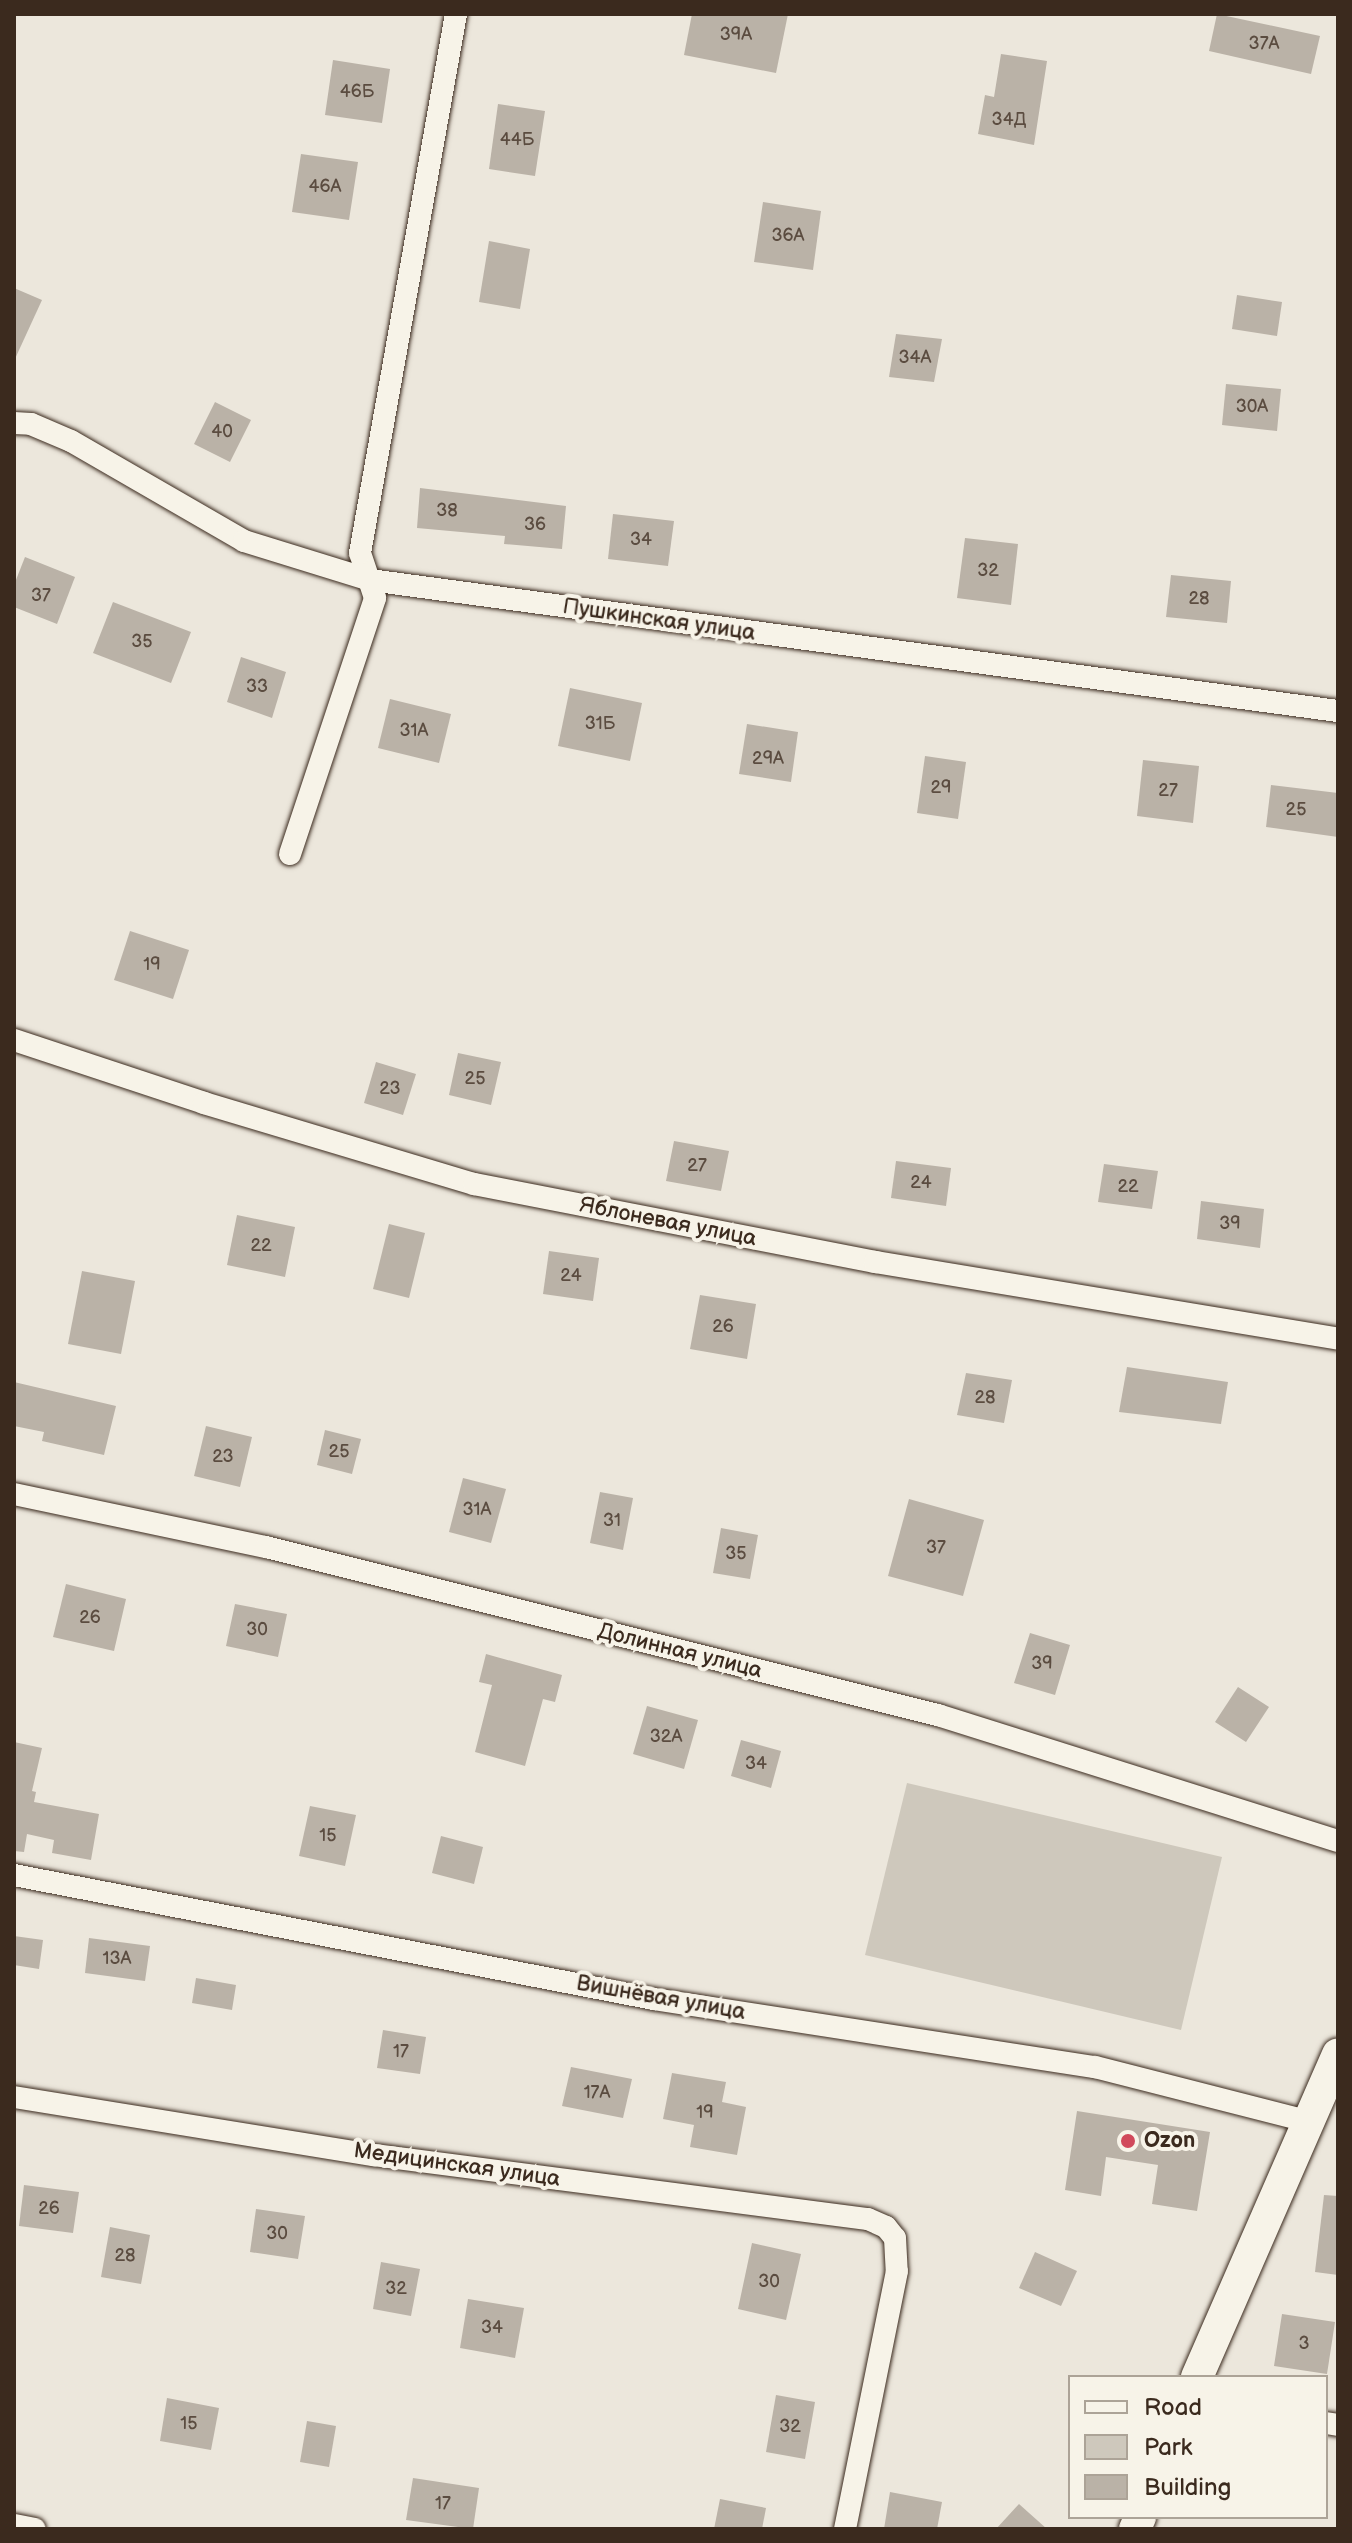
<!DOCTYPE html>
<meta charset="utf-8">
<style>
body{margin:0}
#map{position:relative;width:1352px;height:2543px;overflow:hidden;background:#ece7dc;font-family:"Balsamiq Sans",sans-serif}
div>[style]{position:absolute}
.green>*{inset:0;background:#cec8bc}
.building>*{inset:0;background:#bab2a7}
.roads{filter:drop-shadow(0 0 2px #3b2a1e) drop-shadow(0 0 2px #3b2a1e)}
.street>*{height:22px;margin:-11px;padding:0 11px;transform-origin:11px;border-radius:11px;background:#f7f3e8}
.secondary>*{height:32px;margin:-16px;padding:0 16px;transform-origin:16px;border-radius:16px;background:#f7f3e8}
.dots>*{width:22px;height:22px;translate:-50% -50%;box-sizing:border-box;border:4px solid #f7f3e8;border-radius:50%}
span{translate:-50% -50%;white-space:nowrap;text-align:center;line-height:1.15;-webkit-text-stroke:8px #f7f3e8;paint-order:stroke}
.number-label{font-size:18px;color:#5b4c40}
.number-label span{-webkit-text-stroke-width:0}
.street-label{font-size:22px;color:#3b2a1e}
.poi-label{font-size:22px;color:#3b2a1e;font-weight:700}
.left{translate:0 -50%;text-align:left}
.frame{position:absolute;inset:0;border:16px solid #3b2a1e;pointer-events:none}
.legend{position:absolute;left:1068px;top:2375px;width:260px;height:144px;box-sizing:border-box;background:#f7f3e8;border:2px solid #aca397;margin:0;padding:10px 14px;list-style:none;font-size:24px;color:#3b2a1e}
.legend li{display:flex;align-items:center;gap:16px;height:40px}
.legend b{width:40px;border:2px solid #aca397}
</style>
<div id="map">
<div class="green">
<i style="clip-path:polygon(907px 1783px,1222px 1857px,1181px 2030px,865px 1955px)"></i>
</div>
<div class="building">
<i style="clip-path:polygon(692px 14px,788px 14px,776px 73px,684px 55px)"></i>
<i style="clip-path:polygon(1217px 14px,1320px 36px,1311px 74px,1209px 51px)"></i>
<i style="clip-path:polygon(1001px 54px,1047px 61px,1034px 145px,978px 134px,985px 95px,994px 97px)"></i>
<i style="clip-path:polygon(333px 60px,390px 69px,382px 123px,325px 115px)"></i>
<i style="clip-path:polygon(498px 104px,545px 111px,535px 176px,489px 169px)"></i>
<i style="clip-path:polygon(301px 154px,358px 162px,349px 220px,292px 212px)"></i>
<i style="clip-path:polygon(763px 202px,821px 211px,813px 270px,754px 262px)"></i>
<i style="clip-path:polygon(489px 241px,530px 249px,520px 309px,479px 302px)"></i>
<i style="clip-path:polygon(14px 288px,42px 300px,14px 361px)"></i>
<i style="clip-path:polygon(1237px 295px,1282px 302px,1277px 336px,1232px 329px)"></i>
<i style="clip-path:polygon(896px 334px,942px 339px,934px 382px,889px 377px)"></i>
<i style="clip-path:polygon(1226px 384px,1281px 389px,1277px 431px,1222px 425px)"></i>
<i style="clip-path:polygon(215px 402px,251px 420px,230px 462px,194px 444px)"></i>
<i style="clip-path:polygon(420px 488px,566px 506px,562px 549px,504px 544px,505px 536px,417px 528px)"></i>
<i style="clip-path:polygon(613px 514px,674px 521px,668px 566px,608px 559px)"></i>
<i style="clip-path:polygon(965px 538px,1018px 544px,1011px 605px,957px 598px)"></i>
<i style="clip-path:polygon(25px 557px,75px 577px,57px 624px,14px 607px,14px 585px)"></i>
<i style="clip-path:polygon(1171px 575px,1231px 581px,1227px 623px,1166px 617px)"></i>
<i style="clip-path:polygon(113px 602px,191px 632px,171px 683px,93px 653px)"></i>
<i style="clip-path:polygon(241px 657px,286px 672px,272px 718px,227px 702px)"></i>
<i style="clip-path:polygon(570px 688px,642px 703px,630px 761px,558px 746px)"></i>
<i style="clip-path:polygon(390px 699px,451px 714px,439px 763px,378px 748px)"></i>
<i style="clip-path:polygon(747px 724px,798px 732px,791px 782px,739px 774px)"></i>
<i style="clip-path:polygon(925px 756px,966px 762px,958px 819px,917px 813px)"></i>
<i style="clip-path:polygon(1143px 760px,1199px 766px,1193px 823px,1137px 816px)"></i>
<i style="clip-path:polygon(1271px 785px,1338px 793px,1338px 837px,1266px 827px)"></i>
<i style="clip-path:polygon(130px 931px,189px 950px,173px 999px,114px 980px)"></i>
<i style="clip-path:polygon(458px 1053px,501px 1062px,491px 1105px,449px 1095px)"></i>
<i style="clip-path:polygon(376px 1062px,416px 1074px,403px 1115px,364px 1103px)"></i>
<i style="clip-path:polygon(674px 1141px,729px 1151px,721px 1191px,666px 1181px)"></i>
<i style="clip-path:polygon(896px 1161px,951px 1168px,946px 1206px,891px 1198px)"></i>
<i style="clip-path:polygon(1104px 1164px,1158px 1171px,1152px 1209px,1098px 1202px)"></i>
<i style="clip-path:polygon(1201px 1201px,1264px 1209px,1260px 1248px,1197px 1239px)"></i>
<i style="clip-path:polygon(237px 1215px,295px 1227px,285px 1277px,227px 1265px)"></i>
<i style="clip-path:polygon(389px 1224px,425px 1233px,409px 1298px,373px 1289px)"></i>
<i style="clip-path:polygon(549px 1251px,599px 1258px,593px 1301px,543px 1294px)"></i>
<i style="clip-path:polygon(82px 1271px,135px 1281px,121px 1354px,68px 1344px)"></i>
<i style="clip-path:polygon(700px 1295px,756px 1304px,747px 1359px,690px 1349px)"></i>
<i style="clip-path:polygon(1127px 1367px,1228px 1382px,1221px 1424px,1119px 1412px)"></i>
<i style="clip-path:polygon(966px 1373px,1012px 1380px,1004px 1423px,957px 1415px)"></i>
<i style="clip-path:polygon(14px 1382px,116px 1406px,104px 1455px,42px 1441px,44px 1432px,14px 1426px)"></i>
<i style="clip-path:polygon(206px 1426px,252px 1437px,240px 1487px,194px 1476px)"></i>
<i style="clip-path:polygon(325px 1430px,361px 1439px,352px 1474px,317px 1465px)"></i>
<i style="clip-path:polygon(463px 1478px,506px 1489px,491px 1543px,449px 1532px)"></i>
<i style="clip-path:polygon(600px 1492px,633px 1498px,623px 1550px,590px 1543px)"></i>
<i style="clip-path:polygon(909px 1499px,984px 1520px,963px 1596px,888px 1576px)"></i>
<i style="clip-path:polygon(721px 1528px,758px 1535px,750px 1579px,713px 1573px)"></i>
<i style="clip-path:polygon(66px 1584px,126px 1599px,114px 1651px,53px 1637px)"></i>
<i style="clip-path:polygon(235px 1604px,287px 1614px,278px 1657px,226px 1646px)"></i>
<i style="clip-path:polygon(1030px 1633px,1070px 1645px,1055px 1695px,1014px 1683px)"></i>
<i style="clip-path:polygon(486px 1654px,562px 1675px,555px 1702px,543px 1699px,525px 1766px,475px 1752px,492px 1685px,479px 1682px)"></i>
<i style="clip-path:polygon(1238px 1687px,1269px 1707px,1246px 1742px,1215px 1722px)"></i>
<i style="clip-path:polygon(647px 1706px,698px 1720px,684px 1769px,633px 1754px)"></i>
<i style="clip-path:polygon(741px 1740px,781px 1751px,771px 1788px,731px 1776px)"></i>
<i style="clip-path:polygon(14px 1742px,42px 1748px,32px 1791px,36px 1792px,34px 1802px,99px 1814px,91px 1860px,52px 1853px,54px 1840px,27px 1834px,24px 1852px,14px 1851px)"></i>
<i style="clip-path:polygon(310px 1806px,356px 1815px,345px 1866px,299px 1856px)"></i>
<i style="clip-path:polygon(441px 1836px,483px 1847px,474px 1884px,432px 1873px)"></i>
<i style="clip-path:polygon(14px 1936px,43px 1940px,39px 1969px,14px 1965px)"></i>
<i style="clip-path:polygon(89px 1938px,150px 1946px,145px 1981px,85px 1973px)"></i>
<i style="clip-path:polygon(196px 1978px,236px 1985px,232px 2010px,192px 2003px)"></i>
<i style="clip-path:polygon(383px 2030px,426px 2037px,420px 2074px,377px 2068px)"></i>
<i style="clip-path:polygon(571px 2067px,632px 2079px,623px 2118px,562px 2106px)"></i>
<i style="clip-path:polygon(672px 2073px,726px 2082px,722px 2102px,746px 2107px,737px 2155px,690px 2147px,694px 2125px,663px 2119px)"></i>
<i style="clip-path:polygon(1077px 2111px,1210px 2132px,1197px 2211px,1152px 2204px,1158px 2165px,1106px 2157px,1101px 2196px,1065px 2190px)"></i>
<i style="clip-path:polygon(24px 2185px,79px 2192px,73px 2233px,19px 2226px)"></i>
<i style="clip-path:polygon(1324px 2195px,1338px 2196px,1338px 2275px,1315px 2272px)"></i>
<i style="clip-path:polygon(256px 2209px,305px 2216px,298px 2259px,250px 2252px)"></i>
<i style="clip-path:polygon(110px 2227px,150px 2235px,141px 2284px,101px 2277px)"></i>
<i style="clip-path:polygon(752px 2243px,801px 2254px,786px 2320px,738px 2309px)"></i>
<i style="clip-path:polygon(1035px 2252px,1077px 2271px,1061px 2306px,1019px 2288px)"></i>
<i style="clip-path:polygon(381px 2262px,420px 2269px,411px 2316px,373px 2309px)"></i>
<i style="clip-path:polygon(468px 2299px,524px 2308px,515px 2358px,460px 2348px)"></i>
<i style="clip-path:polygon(1282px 2314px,1335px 2322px,1327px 2374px,1274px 2366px)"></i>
<i style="clip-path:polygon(776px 2395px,815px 2402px,805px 2459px,766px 2452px)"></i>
<i style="clip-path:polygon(167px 2398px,219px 2408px,211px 2450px,160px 2441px)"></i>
<i style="clip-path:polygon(307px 2421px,336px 2426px,329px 2467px,300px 2462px)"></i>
<i style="clip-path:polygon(413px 2478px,479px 2488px,473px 2529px,406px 2520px)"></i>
<i style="clip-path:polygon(890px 2492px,942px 2502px,937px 2529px,884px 2529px)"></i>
<i style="clip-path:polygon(720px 2499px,766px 2508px,762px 2529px,714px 2529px)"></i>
<i style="clip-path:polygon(1019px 2504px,1047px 2529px,996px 2529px)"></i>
</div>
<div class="roads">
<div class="street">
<i style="left:14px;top:423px;width:17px;rotate:3deg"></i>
<i style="left:31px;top:424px;width:43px;rotate:23deg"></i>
<i style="left:71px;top:441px;width:200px;rotate:30deg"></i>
<i style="left:244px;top:541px;width:132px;rotate:17.2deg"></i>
<i style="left:370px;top:580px;width:977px;rotate:7.71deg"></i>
<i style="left:290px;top:854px;width:270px;rotate:-71.6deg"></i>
<i style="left:375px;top:598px;width:47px;rotate:-108.4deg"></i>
<i style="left:360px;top:553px;width:547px;rotate:-79.9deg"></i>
<i style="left:14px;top:1040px;width:200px;rotate:18.3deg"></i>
<i style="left:204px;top:1103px;width:282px;rotate:16.7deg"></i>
<i style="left:474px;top:1184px;width:409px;rotate:11deg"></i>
<i style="left:875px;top:1262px;width:469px;rotate:9.4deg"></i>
<i style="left:14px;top:1494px;width:258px;rotate:11.9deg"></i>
<i style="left:266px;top:1547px;width:693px;rotate:14.04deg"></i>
<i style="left:938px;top:1715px;width:419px;rotate:17.5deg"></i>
<i style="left:14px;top:1875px;width:652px;rotate:10.97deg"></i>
<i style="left:654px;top:1999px;width:446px;rotate:8.8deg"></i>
<i style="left:1095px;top:2067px;width:219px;rotate:14.3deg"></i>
<i style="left:14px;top:2097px;width:365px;rotate:9.2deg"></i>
<i style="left:374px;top:2155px;width:498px;rotate:7.4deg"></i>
<i style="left:868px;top:2219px;width:20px;rotate:24deg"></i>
<i style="left:886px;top:2227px;width:14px;rotate:51deg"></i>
<i style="left:895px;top:2238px;width:33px;rotate:87deg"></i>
<i style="left:897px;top:2271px;width:263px;rotate:101.4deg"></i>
<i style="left:1326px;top:2423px;width:12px;rotate:9deg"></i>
<i style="left:14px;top:2525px;width:21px;rotate:11deg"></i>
</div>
<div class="secondary">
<i style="left:1197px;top:2377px;width:352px;rotate:-66.4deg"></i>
<i style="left:1135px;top:2529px;width:13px;rotate:-67deg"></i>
</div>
</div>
<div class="dots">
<i style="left:1128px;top:2141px;background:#d1495b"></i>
</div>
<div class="number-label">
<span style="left:736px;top:35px">39А</span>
<span style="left:1264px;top:44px">37А</span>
<span style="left:357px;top:92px">46Б</span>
<span style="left:1009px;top:120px">34Д</span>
<span style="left:517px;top:140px">44Б</span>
<span style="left:325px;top:187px">46А</span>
<span style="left:788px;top:236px">36А</span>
<span style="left:915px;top:358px">34А</span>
<span style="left:1252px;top:407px">30А</span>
<span style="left:222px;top:432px">40</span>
<span style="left:447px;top:511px">38</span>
<span style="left:535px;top:525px">36</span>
<span style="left:641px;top:540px">34</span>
<span style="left:988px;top:571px">32</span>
<span style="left:41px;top:596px">37</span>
<span style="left:1199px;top:599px">28</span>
<span style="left:142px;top:642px">35</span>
<span style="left:257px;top:687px">33</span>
<span style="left:600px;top:724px">31Б</span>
<span style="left:414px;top:731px">31А</span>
<span style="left:768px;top:759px">29А</span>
<span style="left:941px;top:788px">29</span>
<span style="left:1168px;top:791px">27</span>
<span style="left:1296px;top:810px">25</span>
<span style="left:152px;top:965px">19</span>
<span style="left:475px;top:1079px">25</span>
<span style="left:390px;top:1089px">23</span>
<span style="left:697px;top:1166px">27</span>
<span style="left:921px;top:1183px">24</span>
<span style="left:1128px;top:1187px">22</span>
<span style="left:1230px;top:1224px">39</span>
<span style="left:261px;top:1246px">22</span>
<span style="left:571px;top:1276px">24</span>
<span style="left:723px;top:1327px">26</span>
<span style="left:985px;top:1398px">28</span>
<span style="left:339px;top:1452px">25</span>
<span style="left:223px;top:1457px">23</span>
<span style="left:477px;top:1510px">31А</span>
<span style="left:612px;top:1521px">31</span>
<span style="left:936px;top:1548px">37</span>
<span style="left:736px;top:1554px">35</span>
<span style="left:90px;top:1618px">26</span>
<span style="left:257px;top:1630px">30</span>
<span style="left:1042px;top:1664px">39</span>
<span style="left:666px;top:1737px">32А</span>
<span style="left:756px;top:1764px">34</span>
<span style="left:328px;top:1836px">15</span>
<span style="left:117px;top:1959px">13А</span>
<span style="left:401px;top:2052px">17</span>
<span style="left:597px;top:2093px">17А</span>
<span style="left:705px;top:2113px">19</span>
<span style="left:49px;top:2209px">26</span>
<span style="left:277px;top:2234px">30</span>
<span style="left:125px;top:2256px">28</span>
<span style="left:769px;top:2282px">30</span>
<span style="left:396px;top:2289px">32</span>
<span style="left:492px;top:2328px">34</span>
<span style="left:1304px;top:2344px">3</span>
<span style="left:189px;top:2424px">15</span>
<span style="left:790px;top:2427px">32</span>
<span style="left:443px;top:2504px">17</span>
</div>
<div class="street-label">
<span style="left:659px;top:620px;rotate:8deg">Пушкинская улица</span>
<span style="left:668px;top:1222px;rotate:11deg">Яблоневая улица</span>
<span style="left:680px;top:1651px;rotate:14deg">Долинная улица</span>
<span style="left:661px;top:1998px;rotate:10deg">Вишнёвая улица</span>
<span style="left:457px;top:2165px;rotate:8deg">Медицинская улица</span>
</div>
<div class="poi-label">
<span class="left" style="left:1144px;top:2141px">Ozon</span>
</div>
<div class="frame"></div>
<ul class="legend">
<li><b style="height:10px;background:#f7f3e8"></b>Road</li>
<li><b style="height:22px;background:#cec8bc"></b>Park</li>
<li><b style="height:22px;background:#bab2a7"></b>Building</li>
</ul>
</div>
